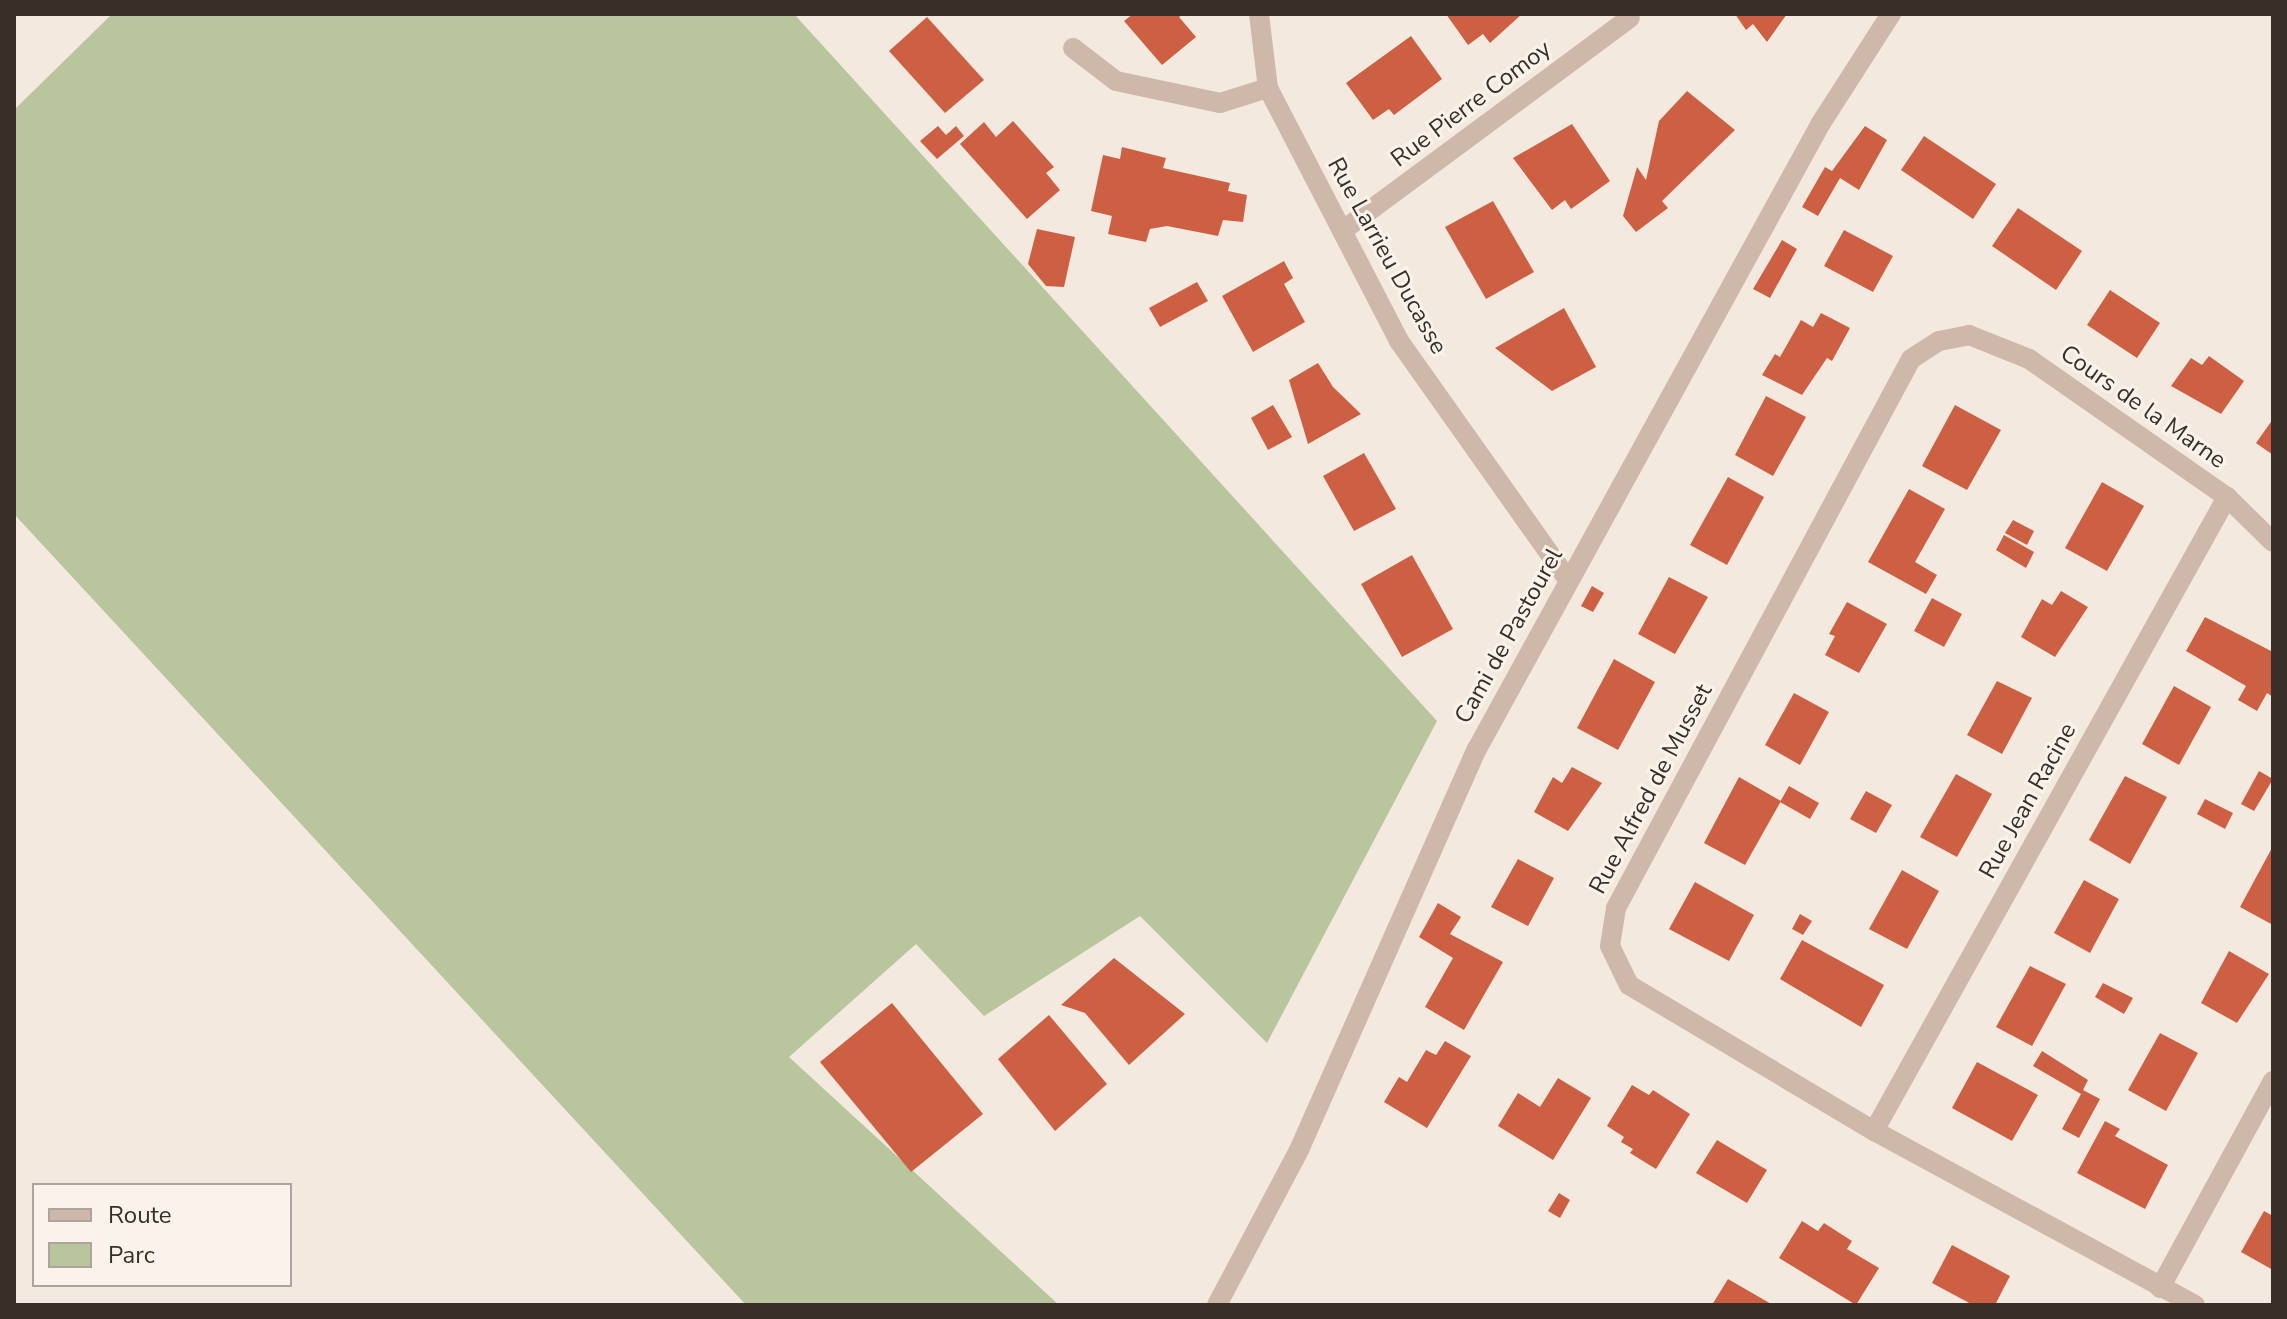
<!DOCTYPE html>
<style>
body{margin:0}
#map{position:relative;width:2287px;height:1319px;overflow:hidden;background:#f4e9de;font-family:"Nunito Sans",sans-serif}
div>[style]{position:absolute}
.green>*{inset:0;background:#b8c59d}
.building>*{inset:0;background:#cd6043}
.minor>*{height:20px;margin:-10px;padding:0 10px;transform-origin:10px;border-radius:10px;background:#ceb8a9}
span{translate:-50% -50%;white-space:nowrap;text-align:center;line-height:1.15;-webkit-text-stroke:6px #fbf3eb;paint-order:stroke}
.street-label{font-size:24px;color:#3a2e29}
.frame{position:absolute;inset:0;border:16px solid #3a2e29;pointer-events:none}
.legend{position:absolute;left:32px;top:1183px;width:260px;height:104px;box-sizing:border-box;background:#fbf3eb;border:2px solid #aea49d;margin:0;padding:10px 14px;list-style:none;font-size:24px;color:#3a2e29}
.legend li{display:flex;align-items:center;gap:16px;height:40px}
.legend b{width:40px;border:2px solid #aea49d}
</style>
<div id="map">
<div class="green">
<i style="clip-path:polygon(112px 14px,794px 14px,1437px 721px,1267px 1043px,1140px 916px,984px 1016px,916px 944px,789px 1057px,1059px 1305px,746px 1305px,14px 514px,14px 110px)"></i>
</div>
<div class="building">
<i style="clip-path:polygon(1133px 14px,1184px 14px,1179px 17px,1196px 37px,1162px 65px,1124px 21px)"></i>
<i style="clip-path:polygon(1446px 14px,1522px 14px,1490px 43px,1483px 34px,1468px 45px)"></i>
<i style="clip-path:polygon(1735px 14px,1787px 14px,1767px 42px,1753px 24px,1746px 30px)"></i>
<i style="clip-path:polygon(927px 17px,984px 80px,945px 113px,889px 51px)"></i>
<i style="clip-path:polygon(1411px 36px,1442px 79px,1394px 115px,1389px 109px,1373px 120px,1346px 83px)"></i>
<i style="clip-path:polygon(1687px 91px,1735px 130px,1662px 201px,1668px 208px,1636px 232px,1623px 216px,1637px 167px,1646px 180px,1659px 121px)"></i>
<i style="clip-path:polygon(1013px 121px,1054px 167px,1046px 173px,1060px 190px,1027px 219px,960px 144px,984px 122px,996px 137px)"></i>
<i style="clip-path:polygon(1572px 124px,1610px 181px,1571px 209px,1565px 200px,1552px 210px,1513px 158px)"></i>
<i style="clip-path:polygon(938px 126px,946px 135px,956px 126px,964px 136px,937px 159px,920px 141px)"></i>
<i style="clip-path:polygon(1865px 126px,1887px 140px,1859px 190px,1840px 178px,1818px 216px,1802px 207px,1825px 167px,1832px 171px)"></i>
<i style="clip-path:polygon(1924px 136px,1996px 184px,1973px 219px,1901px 170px)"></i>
<i style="clip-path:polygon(1122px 147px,1166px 158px,1163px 168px,1230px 183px,1228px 191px,1247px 195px,1243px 222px,1223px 220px,1218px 236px,1167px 226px,1150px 229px,1146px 242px,1108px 234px,1112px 216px,1091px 211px,1103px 155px,1120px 159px)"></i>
<i style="clip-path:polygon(1493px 201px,1534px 272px,1486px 299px,1445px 227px)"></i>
<i style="clip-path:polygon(2018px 208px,2082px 251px,2056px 290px,1992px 246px)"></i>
<i style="clip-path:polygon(1037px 229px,1075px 237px,1064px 287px,1046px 286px,1028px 264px)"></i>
<i style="clip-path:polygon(1844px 230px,1893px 256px,1873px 292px,1824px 266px)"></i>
<i style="clip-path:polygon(1782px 240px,1797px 249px,1770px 298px,1753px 289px)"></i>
<i style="clip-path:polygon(1284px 261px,1293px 278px,1284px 284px,1305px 322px,1253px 352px,1222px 296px)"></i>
<i style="clip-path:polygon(1197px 282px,1208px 301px,1160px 327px,1149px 308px)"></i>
<i style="clip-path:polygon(2110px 290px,2160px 323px,2137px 358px,2087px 325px)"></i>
<i style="clip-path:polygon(1564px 308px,1596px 367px,1552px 391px,1495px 348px)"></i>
<i style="clip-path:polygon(1821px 313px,1850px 328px,1832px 361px,1827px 358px,1802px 395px,1762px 375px,1775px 354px,1780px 357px,1801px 320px,1813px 327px)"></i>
<i style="clip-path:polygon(2209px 356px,2244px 381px,2221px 414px,2171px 386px,2191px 358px,2202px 365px)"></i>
<i style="clip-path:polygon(1318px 363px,1333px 387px,1361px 414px,1308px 444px,1289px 380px)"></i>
<i style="clip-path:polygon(1766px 396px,1806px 417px,1773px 476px,1735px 455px)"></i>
<i style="clip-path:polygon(1273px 405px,1292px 437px,1268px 450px,1251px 418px)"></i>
<i style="clip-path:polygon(1955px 405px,2001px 430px,1967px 490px,1922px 466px)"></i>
<i style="clip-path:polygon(2273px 419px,2273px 455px,2256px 443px)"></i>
<i style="clip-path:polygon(1364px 453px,1396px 509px,1354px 531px,1323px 476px)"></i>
<i style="clip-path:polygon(1728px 477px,1764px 497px,1727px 565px,1690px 545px)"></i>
<i style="clip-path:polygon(2102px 482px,2144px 506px,2107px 571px,2065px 548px)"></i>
<i style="clip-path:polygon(1909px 489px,1945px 509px,1915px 562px,1937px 575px,1926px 594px,1868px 562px)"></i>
<i style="clip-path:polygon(2013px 520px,2034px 531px,2027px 545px,2005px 533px)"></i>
<i style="clip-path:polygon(2004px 535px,2034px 552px,2026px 568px,1996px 550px)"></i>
<i style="clip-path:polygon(1412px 555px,1453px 629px,1402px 657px,1361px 584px)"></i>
<i style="clip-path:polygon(1669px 577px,1708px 597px,1675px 654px,1638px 634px)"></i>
<i style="clip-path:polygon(1592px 586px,1604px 593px,1593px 612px,1581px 606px)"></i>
<i style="clip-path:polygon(2061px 591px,2088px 607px,2055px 657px,2021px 637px,2042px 599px,2052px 605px)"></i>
<i style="clip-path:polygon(1932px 598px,1962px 614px,1944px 647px,1914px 631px)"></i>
<i style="clip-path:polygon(1847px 602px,1887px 624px,1859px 673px,1825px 655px,1835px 636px,1829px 634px)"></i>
<i style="clip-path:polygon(2205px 617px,2273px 652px,2273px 697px,2267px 693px,2257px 711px,2238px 700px,2246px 686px,2186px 651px)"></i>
<i style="clip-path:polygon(1614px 659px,1655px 682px,1618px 750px,1577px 728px)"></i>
<i style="clip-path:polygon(1997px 681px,2032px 698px,2002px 754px,1967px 735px)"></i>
<i style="clip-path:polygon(2174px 686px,2211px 707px,2179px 765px,2142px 744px)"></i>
<i style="clip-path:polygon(1794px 693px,1829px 712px,1800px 765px,1765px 745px)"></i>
<i style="clip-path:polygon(1572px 767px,1602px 783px,1568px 831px,1534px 812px,1553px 777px,1562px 783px)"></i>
<i style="clip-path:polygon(2259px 771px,2273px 779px,2254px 811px,2241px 804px)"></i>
<i style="clip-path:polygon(1956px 774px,1992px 794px,1957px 857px,1920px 837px)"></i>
<i style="clip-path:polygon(2125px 776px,2167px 797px,2130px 864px,2089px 840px)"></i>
<i style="clip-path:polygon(1739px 777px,1781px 801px,1745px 865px,1704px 843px)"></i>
<i style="clip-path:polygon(1789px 786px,1819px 803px,1810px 819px,1780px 802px)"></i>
<i style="clip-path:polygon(1866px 791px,1892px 805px,1876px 833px,1850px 819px)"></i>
<i style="clip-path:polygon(2205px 799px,2233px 813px,2225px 829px,2197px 814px)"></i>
<i style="clip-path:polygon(2273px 846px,2273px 925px,2240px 907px)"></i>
<i style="clip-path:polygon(1518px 859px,1554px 878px,1528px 926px,1491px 907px)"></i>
<i style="clip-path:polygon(1902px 870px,1939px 891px,1907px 949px,1869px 929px)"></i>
<i style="clip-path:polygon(2084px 880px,2119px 899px,2090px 953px,2054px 933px)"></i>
<i style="clip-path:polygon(1695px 882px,1754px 915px,1729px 961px,1669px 929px)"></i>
<i style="clip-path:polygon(1438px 903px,1461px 917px,1450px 934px,1503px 962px,1464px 1030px,1425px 1007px,1453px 958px,1419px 937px)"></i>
<i style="clip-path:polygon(1800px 914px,1812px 921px,1803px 935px,1792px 929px)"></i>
<i style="clip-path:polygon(1802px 940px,1884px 985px,1861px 1027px,1780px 979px)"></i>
<i style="clip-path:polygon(2229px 951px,2269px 974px,2237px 1023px,2201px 1003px)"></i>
<i style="clip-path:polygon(1114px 958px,1185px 1014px,1129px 1065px,1085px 1013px,1061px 1005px)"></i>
<i style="clip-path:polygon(2030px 966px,2066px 984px,2032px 1046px,1996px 1027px)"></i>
<i style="clip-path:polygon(2103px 983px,2133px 998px,2124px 1014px,2095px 997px)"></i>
<i style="clip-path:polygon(892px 1003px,983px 1114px,911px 1172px,820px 1062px)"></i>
<i style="clip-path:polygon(1049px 1015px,1107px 1084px,1055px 1131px,998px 1059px)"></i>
<i style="clip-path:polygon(2160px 1033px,2198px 1053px,2166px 1111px,2128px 1090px)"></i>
<i style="clip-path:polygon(1445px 1041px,1471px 1056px,1427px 1128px,1384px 1102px,1399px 1077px,1407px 1082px,1426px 1050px,1436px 1055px)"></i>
<i style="clip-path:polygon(2042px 1051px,2088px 1080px,2083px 1090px,2100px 1099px,2079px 1138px,2062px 1129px,2081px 1094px,2033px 1066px)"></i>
<i style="clip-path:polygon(1977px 1062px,2038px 1095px,2012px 1141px,1952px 1108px)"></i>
<i style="clip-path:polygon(1558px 1078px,1591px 1098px,1553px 1160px,1498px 1126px,1518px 1093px,1540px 1107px)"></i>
<i style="clip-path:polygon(1632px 1085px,1649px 1095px,1653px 1090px,1690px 1114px,1656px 1169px,1630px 1153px,1633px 1149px,1621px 1142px,1624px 1137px,1607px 1126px)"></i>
<i style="clip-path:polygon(2105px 1121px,2120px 1129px,2115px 1136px,2168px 1165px,2145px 1209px,2077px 1173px)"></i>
<i style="clip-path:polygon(1717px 1140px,1767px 1170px,1747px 1203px,1696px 1173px)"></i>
<i style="clip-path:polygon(1559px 1193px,1570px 1200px,1560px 1218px,1548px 1211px)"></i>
<i style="clip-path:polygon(2264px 1211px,2273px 1216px,2273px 1270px,2241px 1252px)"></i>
<i style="clip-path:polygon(1802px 1221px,1818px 1231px,1824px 1223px,1852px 1241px,1847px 1249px,1879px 1268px,1856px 1305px,1779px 1258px)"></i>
<i style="clip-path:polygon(1952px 1245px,2010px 1276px,1995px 1305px,1973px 1305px,1932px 1283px)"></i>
<i style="clip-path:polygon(1728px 1279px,1773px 1305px,1712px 1305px)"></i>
</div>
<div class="minor">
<i style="left:1259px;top:14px;width:75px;rotate:83.1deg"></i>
<i style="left:1268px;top:88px;width:285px;rotate:62.6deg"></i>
<i style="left:1399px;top:341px;width:294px;rotate:54.7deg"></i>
<i style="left:1073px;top:48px;width:54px;rotate:37.5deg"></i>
<i style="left:1116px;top:81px;width:106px;rotate:11.9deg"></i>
<i style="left:1220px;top:103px;width:50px;rotate:-17.4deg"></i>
<i style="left:1342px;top:231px;width:358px;rotate:-36.5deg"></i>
<i style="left:1874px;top:1131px;width:726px;rotate:-60.89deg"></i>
<i style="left:2160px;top:1288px;width:236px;rotate:-61.4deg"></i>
<i style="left:1217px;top:1305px;width:175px;rotate:-62.1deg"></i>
<i style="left:1299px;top:1150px;width:439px;rotate:-66.1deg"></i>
<i style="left:1477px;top:749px;width:714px;rotate:-61.21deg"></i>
<i style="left:1821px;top:123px;width:130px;rotate:-57.3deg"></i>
<i style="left:2195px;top:1305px;width:365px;rotate:-151.5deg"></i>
<i style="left:1874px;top:1131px;width:285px;rotate:-149.2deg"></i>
<i style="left:1629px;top:985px;width:43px;rotate:-116deg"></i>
<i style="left:1610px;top:946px;width:38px;rotate:-81deg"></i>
<i style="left:1616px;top:908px;width:623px;rotate:-61.75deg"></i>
<i style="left:1911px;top:359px;width:33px;rotate:-33deg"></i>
<i style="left:1939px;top:341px;width:31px;rotate:-11deg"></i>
<i style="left:1969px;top:335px;width:65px;rotate:21.8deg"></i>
<i style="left:2029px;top:359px;width:241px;rotate:34.9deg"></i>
<i style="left:2227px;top:497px;width:64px;rotate:44.4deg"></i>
</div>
<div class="street-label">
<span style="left:1471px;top:104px;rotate:-37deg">Rue Pierre Comoy</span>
<span style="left:1387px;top:256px;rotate:61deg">Rue Larrieu Ducasse</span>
<span style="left:2143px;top:407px;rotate:35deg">Cours de la Marne</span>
<span style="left:1509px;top:636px;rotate:-61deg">Cami de Pastourel</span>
<span style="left:1651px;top:789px;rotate:-62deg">Rue Alfred de Musset</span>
<span style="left:2028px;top:801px;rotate:-61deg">Rue Jean Racine</span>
</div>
<div class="frame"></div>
<ul class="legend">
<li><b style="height:10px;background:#ceb8a9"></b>Route</li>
<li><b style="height:22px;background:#b8c59d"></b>Parc</li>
</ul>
</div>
